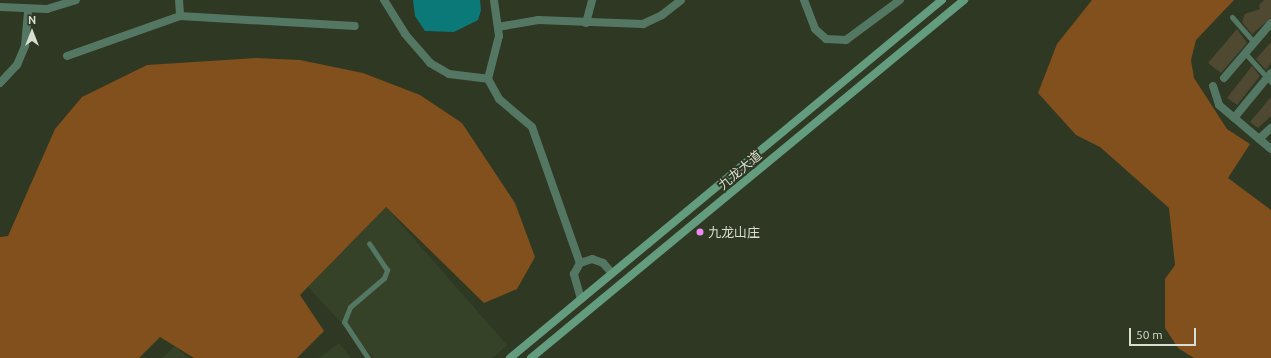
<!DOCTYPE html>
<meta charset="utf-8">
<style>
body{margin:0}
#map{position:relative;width:1271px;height:358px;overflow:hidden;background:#2e3823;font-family:Ubuntu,"Noto Sans SC",sans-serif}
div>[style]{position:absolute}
.built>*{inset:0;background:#364227}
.green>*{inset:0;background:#81501d}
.water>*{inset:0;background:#0b7978}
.building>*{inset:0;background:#4f4932}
.lane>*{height:5px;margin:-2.5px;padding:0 2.5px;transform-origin:2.5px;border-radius:2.5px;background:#547764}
.street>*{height:8px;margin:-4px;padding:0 4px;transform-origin:4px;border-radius:4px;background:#547764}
.secondary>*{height:8px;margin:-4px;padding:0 4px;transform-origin:4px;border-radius:4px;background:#649c7f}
.dots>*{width:11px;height:11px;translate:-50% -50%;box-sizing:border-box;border:2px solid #2e3823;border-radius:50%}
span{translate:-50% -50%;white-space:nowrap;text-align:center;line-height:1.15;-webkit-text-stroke:4px #2e3823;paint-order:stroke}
.street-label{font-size:13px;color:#d8ded1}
.poi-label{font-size:13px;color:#d8ded1}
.left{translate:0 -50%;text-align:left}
.north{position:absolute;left:12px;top:12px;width:40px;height:40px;-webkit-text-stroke:3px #2e3823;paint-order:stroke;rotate:0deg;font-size:11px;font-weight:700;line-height:16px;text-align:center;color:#d8ded1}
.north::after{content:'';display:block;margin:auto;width:14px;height:18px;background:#d8ded1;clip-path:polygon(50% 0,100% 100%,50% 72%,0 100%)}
.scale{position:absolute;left:1129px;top:328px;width:67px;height:18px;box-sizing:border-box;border:2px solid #d8ded1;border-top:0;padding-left:5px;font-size:12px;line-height:14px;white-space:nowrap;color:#d8ded1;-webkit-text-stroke:3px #2e3823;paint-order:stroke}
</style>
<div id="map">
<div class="built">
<i style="clip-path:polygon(386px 207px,507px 345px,493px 358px,374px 358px,308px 287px)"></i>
<i style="clip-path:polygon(339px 343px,351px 358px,319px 358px)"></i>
<i style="clip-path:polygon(175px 346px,188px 358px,162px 358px)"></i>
</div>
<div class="green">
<i style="clip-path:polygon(1092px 0,1234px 0,1196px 40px,1191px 60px,1194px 78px,1227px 129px,1250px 144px,1228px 178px,1271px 210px,1271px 358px,1194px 358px,1178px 348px,1165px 328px,1165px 279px,1175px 265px,1169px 208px,1100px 147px,1076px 135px,1038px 93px,1057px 44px)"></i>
<i style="clip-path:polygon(256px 58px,300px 60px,363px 73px,420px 95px,462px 123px,515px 203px,535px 257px,517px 289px,484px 303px,386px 207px,300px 295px,324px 331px,297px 358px,194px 358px,160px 337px,139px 358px,0 358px,0 237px,8px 236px,55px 129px,82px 97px,147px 65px)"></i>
</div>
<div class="water">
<i style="clip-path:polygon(413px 0,480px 0,481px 10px,478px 20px,454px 32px,425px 31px,415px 16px)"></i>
</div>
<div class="building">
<i style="clip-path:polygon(1264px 0,1271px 0,1271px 18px,1252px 34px,1242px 22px,1245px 14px,1260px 9px,1259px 5px)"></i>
<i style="clip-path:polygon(1237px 29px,1247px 43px,1221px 73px,1208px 63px)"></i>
<i style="clip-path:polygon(1271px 42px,1271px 63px,1266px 70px,1256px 59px)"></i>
<i style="clip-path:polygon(1252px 66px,1260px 76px,1237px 105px,1227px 98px)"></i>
<i style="clip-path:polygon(1271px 97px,1271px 116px,1258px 128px,1250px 122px)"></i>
</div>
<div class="lane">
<i style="left:1232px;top:17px;width:33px;rotate:49deg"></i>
<i style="left:1245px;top:53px;width:39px;rotate:48deg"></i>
<i style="left:368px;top:358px;width:43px;rotate:-123.7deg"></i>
<i style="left:344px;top:322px;width:16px;rotate:-68deg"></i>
<i style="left:350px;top:307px;width:45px;rotate:-40.5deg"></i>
<i style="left:384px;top:278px;width:9px;rotate:-69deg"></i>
<i style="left:387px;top:270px;width:32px;rotate:-124deg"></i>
</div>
<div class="street">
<i style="left:179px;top:0;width:16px;rotate:86deg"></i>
<i style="left:384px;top:0;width:40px;rotate:58deg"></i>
<i style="left:405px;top:34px;width:38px;rotate:49deg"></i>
<i style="left:430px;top:63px;width:22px;rotate:30deg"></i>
<i style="left:449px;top:74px;width:39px;rotate:7deg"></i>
<i style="left:488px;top:79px;width:23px;rotate:61deg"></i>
<i style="left:499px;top:99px;width:43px;rotate:40.3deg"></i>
<i style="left:532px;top:127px;width:144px;rotate:70.6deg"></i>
<i style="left:804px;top:0;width:31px;rotate:69deg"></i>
<i style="left:815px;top:29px;width:15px;rotate:42deg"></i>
<i style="left:826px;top:39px;width:20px;rotate:3deg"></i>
<i style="left:846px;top:40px;width:67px;rotate:-36.5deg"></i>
<i style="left:0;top:7px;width:47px;rotate:2.4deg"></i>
<i style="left:47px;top:9px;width:30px;rotate:-17deg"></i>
<i style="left:586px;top:23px;width:24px;rotate:-75deg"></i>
<i style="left:498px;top:27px;width:41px;rotate:-9.9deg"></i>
<i style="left:538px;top:20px;width:105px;rotate:2.2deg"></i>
<i style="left:643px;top:24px;width:21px;rotate:-25deg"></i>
<i style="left:662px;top:15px;width:24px;rotate:-38deg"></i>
<i style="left:67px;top:56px;width:120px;rotate:-19.5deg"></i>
<i style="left:180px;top:16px;width:175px;rotate:3.3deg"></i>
<i style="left:1224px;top:78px;width:72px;rotate:-49.5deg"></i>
<i style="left:488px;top:79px;width:44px;rotate:-75.7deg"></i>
<i style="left:499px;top:36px;width:36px;rotate:-98deg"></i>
<i style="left:0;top:83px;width:25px;rotate:-47deg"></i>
<i style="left:17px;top:65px;width:21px;rotate:-67deg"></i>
<i style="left:25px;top:46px;width:37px;rotate:-85deg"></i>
<i style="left:1213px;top:86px;width:20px;rotate:72deg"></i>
<i style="left:1219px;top:105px;width:68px;rotate:40.2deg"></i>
<i style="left:1234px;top:118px;width:58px;rotate:-50.6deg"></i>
<i style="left:1259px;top:139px;width:16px;rotate:-43deg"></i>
<i style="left:581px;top:299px;width:26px;rotate:-106deg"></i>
<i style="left:574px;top:274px;width:13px;rotate:-61deg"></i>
<i style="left:580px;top:263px;width:13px;rotate:-18deg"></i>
<i style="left:592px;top:259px;width:12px;rotate:20deg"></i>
<i style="left:603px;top:263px;width:13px;rotate:48deg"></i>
</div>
<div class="secondary">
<i style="left:510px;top:358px;width:561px;rotate:-39.65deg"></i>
<i style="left:531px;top:358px;width:562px;rotate:-39.58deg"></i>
</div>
<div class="dots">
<i style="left:700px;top:232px;background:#ef8bf7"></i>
</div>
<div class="street-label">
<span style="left:740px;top:170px;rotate:-40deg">九龙大道</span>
</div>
<div class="poi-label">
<span class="left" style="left:708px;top:232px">九龙山庄</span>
</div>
<div class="north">N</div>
<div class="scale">50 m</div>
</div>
